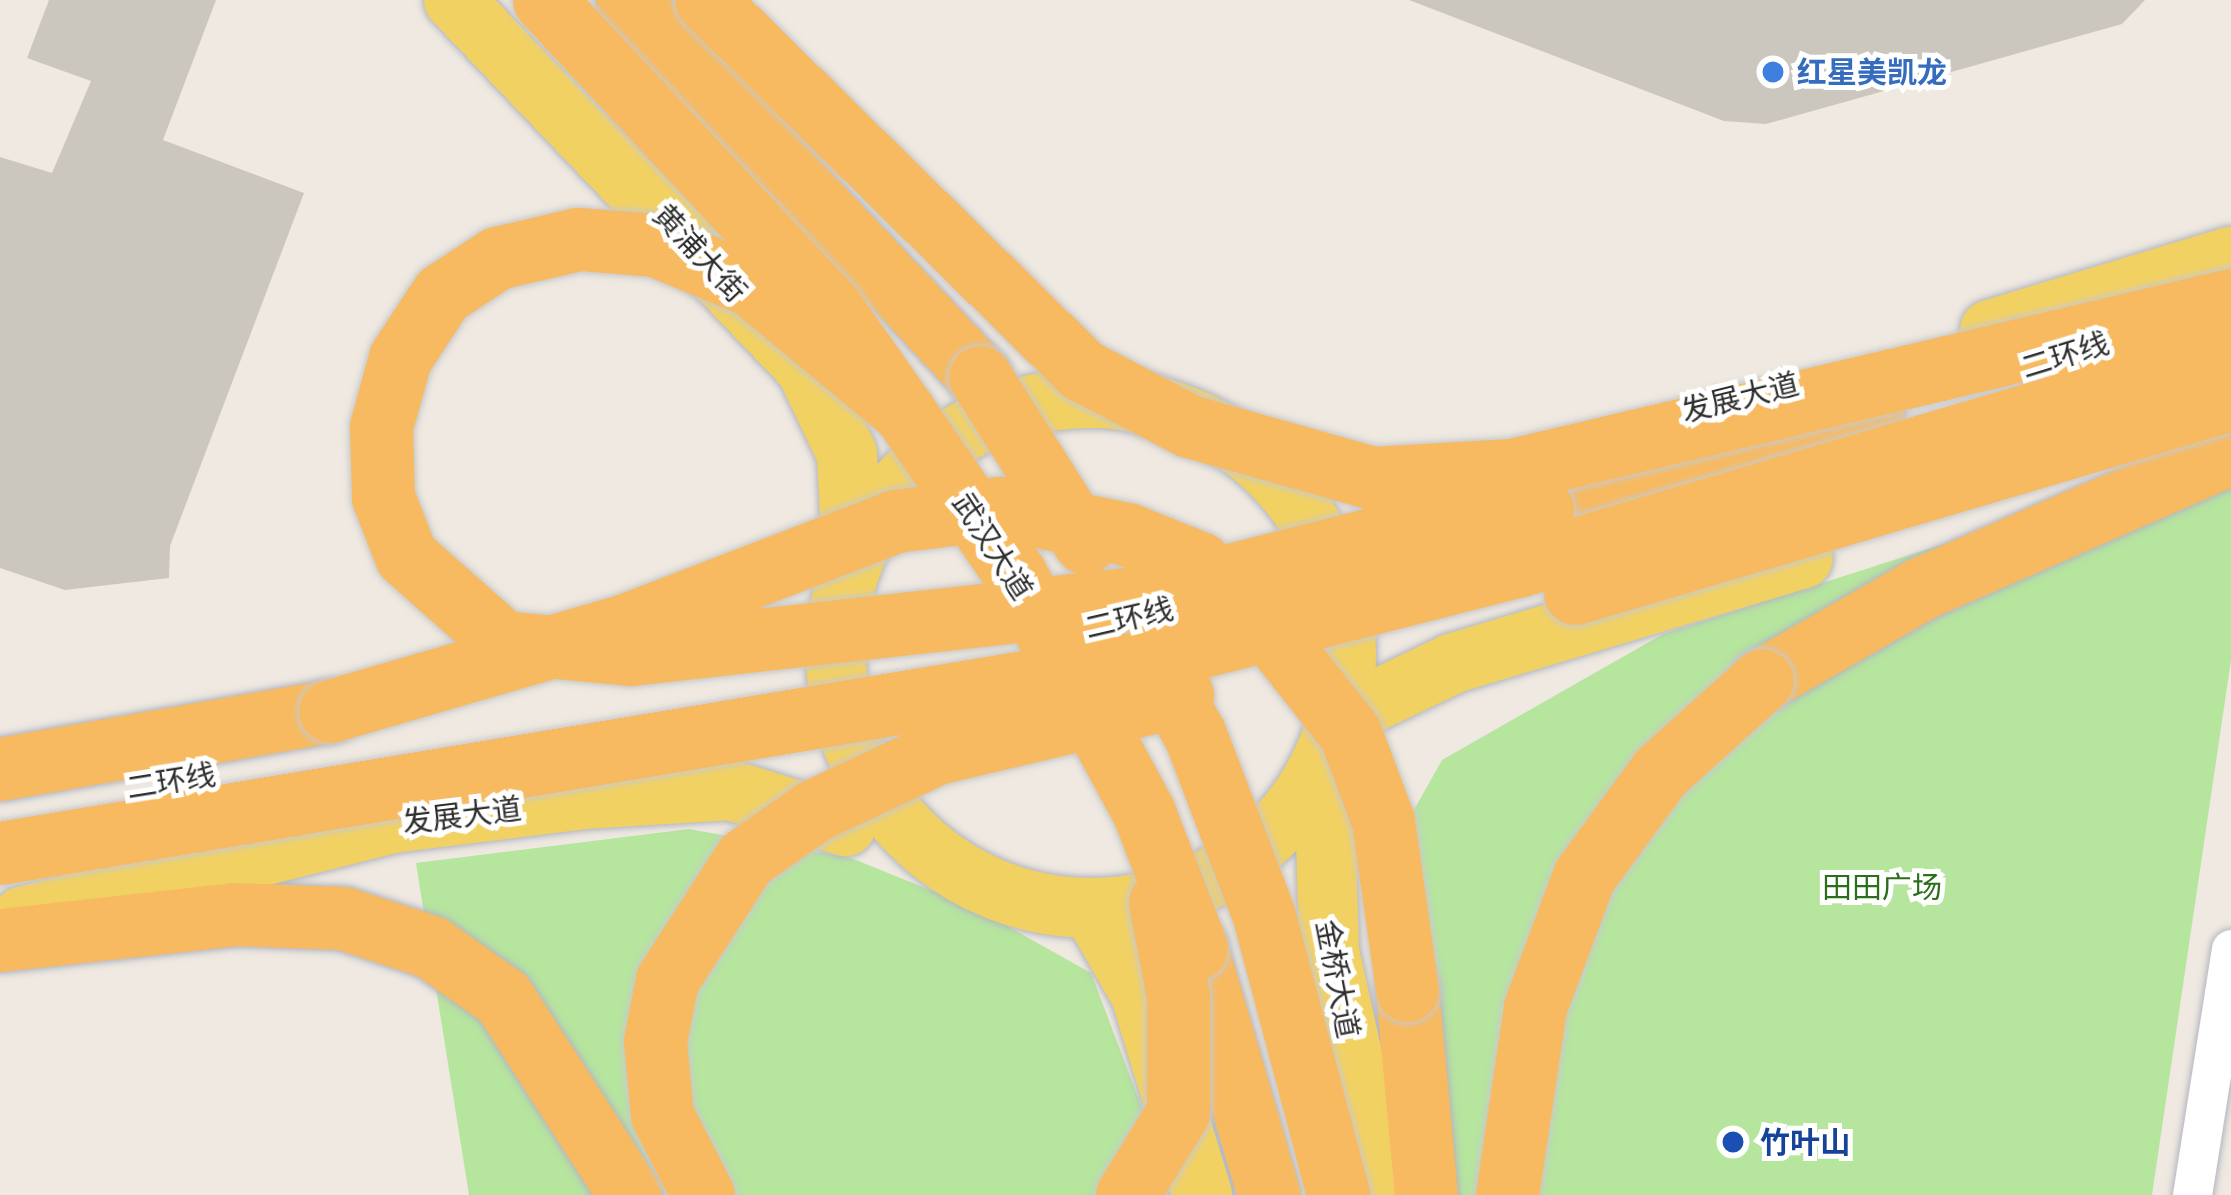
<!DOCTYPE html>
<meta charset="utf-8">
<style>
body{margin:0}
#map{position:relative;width:2231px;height:1195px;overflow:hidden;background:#efe9e1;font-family:"Noto Sans","Noto Sans SC",sans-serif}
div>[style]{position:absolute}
.green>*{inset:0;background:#b6e59e}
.building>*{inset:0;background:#cbc7bf}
.roads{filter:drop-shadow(0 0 3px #b4b7c1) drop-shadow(0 0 3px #b4b7c1)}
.minor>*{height:39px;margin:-19.5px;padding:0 19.5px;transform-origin:19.5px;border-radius:19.5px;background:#fff}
.primary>*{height:60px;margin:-30px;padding:0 30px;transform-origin:30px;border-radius:30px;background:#f2d163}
.primary>.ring{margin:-30px;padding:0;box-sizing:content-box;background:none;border:60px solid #f2d163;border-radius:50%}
.trunk>*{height:63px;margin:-31.5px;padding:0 31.5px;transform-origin:31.5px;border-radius:31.5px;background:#f8ba60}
.bridges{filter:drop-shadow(0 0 3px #c9c9c9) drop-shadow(0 0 3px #c9c9c9)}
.trunk-bridge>*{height:63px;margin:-31.5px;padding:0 31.5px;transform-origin:31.5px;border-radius:31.5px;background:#f8ba60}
.dots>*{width:33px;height:33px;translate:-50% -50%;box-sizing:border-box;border:6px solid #fff;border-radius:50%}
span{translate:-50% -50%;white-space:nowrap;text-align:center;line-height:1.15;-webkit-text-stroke:10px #fff;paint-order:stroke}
.shop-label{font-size:30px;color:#366cbe;font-weight:700}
.left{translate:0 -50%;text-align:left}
.street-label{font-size:30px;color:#2e2e2e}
.park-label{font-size:30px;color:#2c6e1b}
.transit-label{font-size:30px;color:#164399;font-weight:700}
</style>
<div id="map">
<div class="green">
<i style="clip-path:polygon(2231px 452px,2231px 660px,2152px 1195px,1397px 1195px,1393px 847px,1442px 760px,1663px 634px)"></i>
<i style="clip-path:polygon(689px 829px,851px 858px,977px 909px,1091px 973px,1175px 1195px,469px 1195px,416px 863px)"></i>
</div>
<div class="building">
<i style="clip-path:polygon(49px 0,216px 0,163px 140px,304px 193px,170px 546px,169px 578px,65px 590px,0 568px,0 157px,52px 173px,91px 81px,27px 58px)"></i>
<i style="clip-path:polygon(1409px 0,2145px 0,2122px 24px,1766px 124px,1724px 121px)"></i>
</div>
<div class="roads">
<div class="minor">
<i style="left:2192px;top:1195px;width:249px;rotate:-81deg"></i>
</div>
<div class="primary">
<i style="left:454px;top:0;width:509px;rotate:46.27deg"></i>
<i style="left:806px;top:368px;width:95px;rotate:64.5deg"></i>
<i style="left:847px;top:454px;width:101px;rotate:87.2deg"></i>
<i style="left:1990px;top:330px;width:252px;rotate:-16.9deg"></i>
<i class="ring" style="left:836px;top:398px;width:450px;height:450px"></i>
<i style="left:1339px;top:718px;width:127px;rotate:-25.6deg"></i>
<i style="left:1454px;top:663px;width:364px;rotate:-16.7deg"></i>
<i style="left:1324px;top:760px;width:191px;rotate:88.5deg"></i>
<i style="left:1329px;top:951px;width:250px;rotate:77.5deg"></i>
<i style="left:1092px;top:909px;width:99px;rotate:60.3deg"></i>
<i style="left:1141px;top:995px;width:209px;rotate:73deg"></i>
<i style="left:23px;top:916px;width:381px;rotate:-14.1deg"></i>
<i style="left:392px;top:823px;width:193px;rotate:-7.1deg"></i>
<i style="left:584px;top:799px;width:146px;rotate:-3.5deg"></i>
<i style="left:730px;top:790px;width:121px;rotate:17.4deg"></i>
</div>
<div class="trunk">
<i style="left:627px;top:0;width:516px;rotate:46.88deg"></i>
<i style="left:1542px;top:510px;width:345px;rotate:-16.5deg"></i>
<i style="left:1762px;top:680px;width:185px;rotate:-29.9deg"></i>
<i style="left:1922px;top:588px;width:337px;rotate:-23.6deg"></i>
<i style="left:0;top:769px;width:335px;rotate:-10deg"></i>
<i style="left:0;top:940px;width:236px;rotate:-6.3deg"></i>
<i style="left:235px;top:914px;width:108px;rotate:2.1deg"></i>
<i style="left:343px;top:918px;width:93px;rotate:18.2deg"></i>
<i style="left:431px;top:947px;width:88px;rotate:35.3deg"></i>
<i style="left:503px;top:998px;width:234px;rotate:57.2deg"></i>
<i style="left:1196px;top:948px;width:258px;rotate:73.5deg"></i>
<i style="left:1407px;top:990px;width:206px;rotate:84.7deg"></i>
</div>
</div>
<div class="bridges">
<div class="trunk-bridge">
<i style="left:544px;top:0;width:422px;rotate:47deg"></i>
<i style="left:832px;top:309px;width:126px;rotate:55deg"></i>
<i style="left:904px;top:412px;width:196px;rotate:55.6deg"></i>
<i style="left:1015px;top:574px;width:272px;rotate:61.6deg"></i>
<i style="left:1144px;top:813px;width:145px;rotate:68.9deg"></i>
<i style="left:706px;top:0;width:528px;rotate:44.54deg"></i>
<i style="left:1082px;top:370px;width:121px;rotate:27.6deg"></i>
<i style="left:1189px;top:426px;width:191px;rotate:15.8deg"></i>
<i style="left:1373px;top:478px;width:139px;rotate:-3.3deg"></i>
<i style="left:1512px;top:470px;width:739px;rotate:-13.3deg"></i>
<i style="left:980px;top:377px;width:196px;rotate:57.7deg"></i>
<i style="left:904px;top:412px;width:199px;rotate:-140.3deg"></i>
<i style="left:751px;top:285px;width:104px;rotate:-157.4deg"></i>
<i style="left:655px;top:245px;width:77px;rotate:-175.5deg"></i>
<i style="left:578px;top:239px;width:83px;rotate:166.8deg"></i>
<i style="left:497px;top:258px;width:66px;rotate:146.8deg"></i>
<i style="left:442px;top:294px;width:77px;rotate:123.3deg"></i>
<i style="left:400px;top:358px;width:72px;rotate:105.4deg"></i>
<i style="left:381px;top:427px;width:70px;rotate:88.4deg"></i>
<i style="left:383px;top:497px;width:63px;rotate:68.7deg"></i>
<i style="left:406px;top:556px;width:130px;rotate:41.6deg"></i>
<i style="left:503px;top:642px;width:129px;rotate:5.4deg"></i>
<i style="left:631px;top:654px;width:515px;rotate:-6.35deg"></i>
<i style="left:1143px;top:597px;width:269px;rotate:-14.2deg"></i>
<i style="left:1404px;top:531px;width:140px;rotate:-8.7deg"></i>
<i style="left:1575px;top:593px;width:684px;rotate:-16.47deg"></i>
<i style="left:1153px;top:660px;width:86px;rotate:60.8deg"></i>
<i style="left:1195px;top:735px;width:194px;rotate:69.1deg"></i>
<i style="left:1264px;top:916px;width:289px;rotate:75.1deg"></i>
<i style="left:330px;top:711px;width:308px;rotate:-16.2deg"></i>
<i style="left:626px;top:625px;width:288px;rotate:-21.1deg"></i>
<i style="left:895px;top:521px;width:105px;rotate:-7.1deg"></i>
<i style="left:999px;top:508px;width:131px;rotate:11.5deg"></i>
<i style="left:1127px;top:534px;width:78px;rotate:21.9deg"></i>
<i style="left:1199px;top:563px;width:69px;rotate:40.9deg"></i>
<i style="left:1251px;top:608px;width:159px;rotate:51.6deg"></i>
<i style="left:1350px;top:733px;width:94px;rotate:69.4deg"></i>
<i style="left:1383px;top:821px;width:171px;rotate:81.9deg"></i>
<i style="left:0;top:853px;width:1148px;rotate:-9.48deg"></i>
<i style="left:1132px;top:664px;width:401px;rotate:-14.3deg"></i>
<i style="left:1521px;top:565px;width:740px;rotate:-16.48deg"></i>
<i style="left:703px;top:1195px;width:90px;rotate:-117.1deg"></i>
<i style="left:662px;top:1115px;width:74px;rotate:-95.4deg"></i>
<i style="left:655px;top:1041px;width:62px;rotate:-78.9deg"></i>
<i style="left:667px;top:980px;width:144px;rotate:-57.2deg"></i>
<i style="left:745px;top:859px;width:85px;rotate:-35deg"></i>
<i style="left:815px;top:810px;width:134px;rotate:-25.2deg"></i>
<i style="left:936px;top:753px;width:253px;rotate:-13.3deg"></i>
<i style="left:1127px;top:1195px;width:97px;rotate:-58.4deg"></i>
<i style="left:1178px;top:1112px;width:116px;rotate:-90deg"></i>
<i style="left:1178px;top:996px;width:95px;rotate:-101deg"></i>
<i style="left:1507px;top:1195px;width:190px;rotate:-81.5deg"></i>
<i style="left:1535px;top:1007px;width:140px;rotate:-69.5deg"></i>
<i style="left:1584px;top:876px;width:129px;rotate:-53.8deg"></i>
<i style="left:1660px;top:772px;width:137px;rotate:-42deg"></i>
</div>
</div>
<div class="dots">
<i style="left:1773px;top:72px;background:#3f7fe0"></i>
<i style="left:1733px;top:1142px;background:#1a4fb4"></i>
</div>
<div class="shop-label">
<span class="left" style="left:1797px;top:72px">红星美凯龙</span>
</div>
<div class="street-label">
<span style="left:700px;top:253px;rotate:47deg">黄浦大街</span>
<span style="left:2065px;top:355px;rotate:-17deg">二环线</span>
<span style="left:1740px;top:397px;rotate:-14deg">发展大道</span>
<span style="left:993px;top:546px;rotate:57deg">武汉大道</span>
<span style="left:1129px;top:618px;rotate:-13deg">二环线</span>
<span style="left:171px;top:781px;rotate:-9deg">二环线</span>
<span style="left:462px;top:815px;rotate:-7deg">发展大道</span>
<span style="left:1338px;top:979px;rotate:79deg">金桥大道</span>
</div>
<div class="park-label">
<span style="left:1882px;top:887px">田田广场</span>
</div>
<div class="transit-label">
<span class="left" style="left:1760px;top:1142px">竹叶山</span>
</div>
</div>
